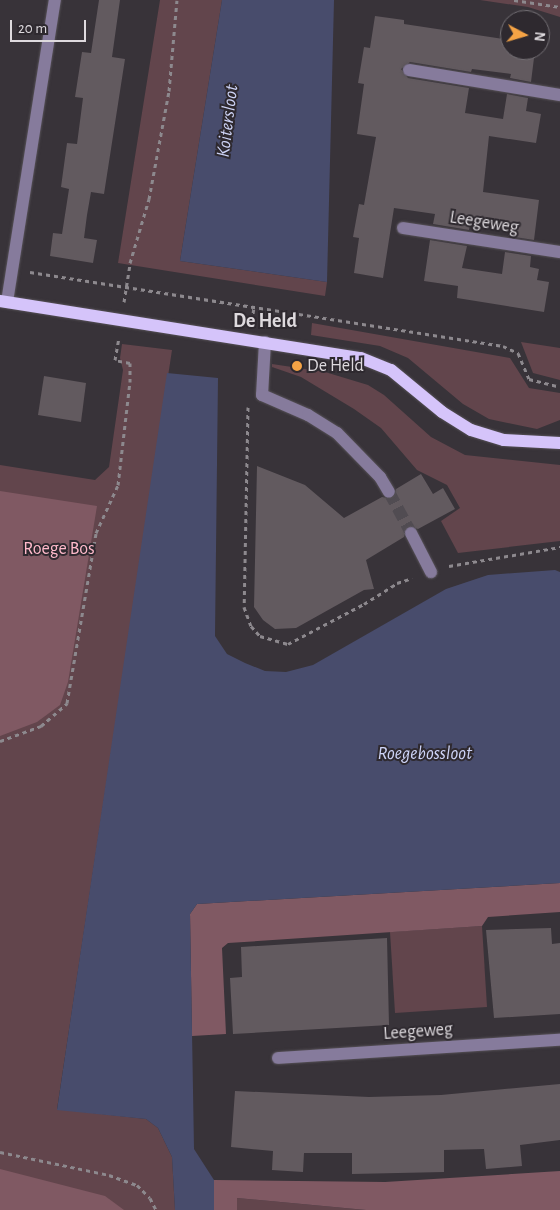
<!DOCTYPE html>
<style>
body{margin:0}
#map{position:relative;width:560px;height:1210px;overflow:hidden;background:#383339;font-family:"Alegreya Sans",sans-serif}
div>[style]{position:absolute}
.green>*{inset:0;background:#62454c}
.forest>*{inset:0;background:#805963}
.water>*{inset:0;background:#484c6c}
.building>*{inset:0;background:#625a5f}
.minor-tunnel>*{height:12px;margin-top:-6px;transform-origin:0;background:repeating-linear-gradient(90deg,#514c52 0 12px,transparent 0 18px)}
.path>*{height:3px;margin-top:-1.5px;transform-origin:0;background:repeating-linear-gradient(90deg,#8d898e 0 4px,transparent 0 8px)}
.roads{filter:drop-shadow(0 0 1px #565157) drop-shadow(0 0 1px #565157)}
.minor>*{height:12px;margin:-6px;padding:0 6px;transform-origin:6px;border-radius:6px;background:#867b9c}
.major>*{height:12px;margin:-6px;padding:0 6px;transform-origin:6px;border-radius:6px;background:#d5c4fa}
.dots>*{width:14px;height:14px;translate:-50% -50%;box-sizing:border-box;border:2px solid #2e292f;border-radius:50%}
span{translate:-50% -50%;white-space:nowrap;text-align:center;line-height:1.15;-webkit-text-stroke:4px #2e292f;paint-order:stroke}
.street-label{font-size:18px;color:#dedade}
.poi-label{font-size:18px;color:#dedade}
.left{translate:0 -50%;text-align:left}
.park-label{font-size:18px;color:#ffbacb}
.water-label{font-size:19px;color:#ced4f7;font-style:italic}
.quarter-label{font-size:20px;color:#dedade;font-weight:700}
.north{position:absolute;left:500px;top:10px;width:50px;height:50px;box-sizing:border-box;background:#2e292f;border:1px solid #747075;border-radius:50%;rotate:96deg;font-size:14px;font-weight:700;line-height:20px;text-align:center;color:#dedade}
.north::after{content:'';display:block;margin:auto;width:18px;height:22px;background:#f5a345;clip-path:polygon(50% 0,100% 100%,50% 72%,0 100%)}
.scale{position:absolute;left:10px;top:20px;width:76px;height:22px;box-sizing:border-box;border:2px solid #dedade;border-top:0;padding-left:6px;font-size:15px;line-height:18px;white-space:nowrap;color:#dedade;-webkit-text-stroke:4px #2e292f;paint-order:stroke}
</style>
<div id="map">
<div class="green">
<i style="clip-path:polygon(160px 0,222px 0,180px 261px,327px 282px,325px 296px,118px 263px)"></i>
<i style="clip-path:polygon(480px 0,560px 0,560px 17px,528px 7px)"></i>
<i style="clip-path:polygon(312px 323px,510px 358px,529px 388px,560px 393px,560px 420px,537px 429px,489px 419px,463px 404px,408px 358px,380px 346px,311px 335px)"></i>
<i style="clip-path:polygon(521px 342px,560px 348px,560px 380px,533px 373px)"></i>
<i style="clip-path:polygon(122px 344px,172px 350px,57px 1109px,146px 1119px,158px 1128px,172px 1157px,175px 1210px,0 1210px,0 465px,95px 480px,109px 467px,123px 370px,120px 358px)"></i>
<i style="clip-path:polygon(272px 364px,325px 372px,368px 385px,384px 395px,431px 437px,465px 455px,560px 465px,560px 541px,458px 553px,441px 521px,460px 508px,447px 485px,417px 470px,381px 428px,354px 409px,301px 377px,272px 367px)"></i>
<i style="clip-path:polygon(482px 926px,487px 1007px,395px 1013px,390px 932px)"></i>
<i style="clip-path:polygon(237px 1198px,366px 1210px,237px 1210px)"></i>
</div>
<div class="forest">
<i style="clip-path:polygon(0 491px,97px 506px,68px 682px,60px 705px,37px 722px,0 736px)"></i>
<i style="clip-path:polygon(560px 883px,560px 912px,488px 917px,482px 926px,228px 943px,222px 948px,226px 1034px,192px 1036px,190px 914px,197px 904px)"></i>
<i style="clip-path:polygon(0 1169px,105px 1196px,124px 1210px,0 1210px)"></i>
<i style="clip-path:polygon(560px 1171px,560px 1210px,366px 1210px,237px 1198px,237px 1210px,214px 1210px,214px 1180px,385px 1182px)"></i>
</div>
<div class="water">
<i style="clip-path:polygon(222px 0,334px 0,327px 282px,180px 261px)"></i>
<i style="clip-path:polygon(167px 373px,218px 378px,215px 636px,227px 654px,245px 663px,265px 671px,286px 672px,313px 665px,446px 589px,488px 575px,555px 570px,560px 572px,560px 883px,197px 904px,190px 914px,194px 1149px,214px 1180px,214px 1210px,175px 1210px,172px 1157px,158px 1128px,146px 1119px,57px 1110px)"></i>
</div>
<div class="building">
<i style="clip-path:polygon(99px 0,120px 0,112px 57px,125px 59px,104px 194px,91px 192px,87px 215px,84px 238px,97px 240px,93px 263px,50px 256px,53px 233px,62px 234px,69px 189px,61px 187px,67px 143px,77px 144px,83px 98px,75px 97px,82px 52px,91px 53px)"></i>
<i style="clip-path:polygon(375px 16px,404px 20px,404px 24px,510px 40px,510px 50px,535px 50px,531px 82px,510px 78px,511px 74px,472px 69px,471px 72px,410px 62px,401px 69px,408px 78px,469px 88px,465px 113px,503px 119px,507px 94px,528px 98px,526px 111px,541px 114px,536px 143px,489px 136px,483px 192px,539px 200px,534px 240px,508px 236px,509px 226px,471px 220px,469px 230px,433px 224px,435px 214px,394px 208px,383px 278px,354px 273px,359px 238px,353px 237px,359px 204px,364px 205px,376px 137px,357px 134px,364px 84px,358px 83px,364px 47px,370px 48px)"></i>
<i style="clip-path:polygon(430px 240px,467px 246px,462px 268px,502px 274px,505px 252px,531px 256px,530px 267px,539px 269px,537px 280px,549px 282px,544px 312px,457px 298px,458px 286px,424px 281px)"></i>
<i style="clip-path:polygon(44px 376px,86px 383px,81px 422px,38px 415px)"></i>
<i style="clip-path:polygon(257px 466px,305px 485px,344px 518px,382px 497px,393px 499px,396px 489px,421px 474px,433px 494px,443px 488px,455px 509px,418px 529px,407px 526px,404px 537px,366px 560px,374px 589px,364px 590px,296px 628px,275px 629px,263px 620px,254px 607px)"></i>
<i style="clip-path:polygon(551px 928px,552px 944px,560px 943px,560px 1014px,494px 1018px,486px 930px)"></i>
<i style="clip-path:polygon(387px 938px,389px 1025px,233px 1034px,230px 978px,242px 977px,241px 947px)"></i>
<i style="clip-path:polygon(560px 1084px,560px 1140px,520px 1145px,522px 1166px,486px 1169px,484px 1149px,444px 1150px,444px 1172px,352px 1174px,352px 1153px,304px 1153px,303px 1172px,272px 1170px,273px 1151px,231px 1147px,235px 1091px,369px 1097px,441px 1095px)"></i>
</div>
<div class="minor-tunnel">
<i style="left:389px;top:492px;width:47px;rotate:61.8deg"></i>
</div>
<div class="path">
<i style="left:514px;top:0;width:47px;rotate:8.7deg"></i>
<i style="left:30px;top:272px;width:479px;rotate:8.9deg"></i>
<i style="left:503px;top:346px;width:17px;rotate:25deg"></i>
<i style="left:518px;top:353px;width:28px;rotate:67deg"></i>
<i style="left:529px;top:379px;width:32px;rotate:14deg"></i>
<i style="left:124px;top:302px;width:39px;rotate:-81deg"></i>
<i style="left:130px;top:263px;width:67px;rotate:-73.5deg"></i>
<i style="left:149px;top:199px;width:110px;rotate:-79.5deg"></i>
<i style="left:169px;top:91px;width:91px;rotate:-85deg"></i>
<i style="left:252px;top:321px;width:14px;rotate:-82deg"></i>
<i style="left:248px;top:407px;width:200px;rotate:91.1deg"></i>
<i style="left:244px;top:607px;width:20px;rotate:70deg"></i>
<i style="left:251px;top:626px;width:13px;rotate:48deg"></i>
<i style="left:260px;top:636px;width:29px;rotate:16deg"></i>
<i style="left:288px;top:644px;width:86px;rotate:-27.8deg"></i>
<i style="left:364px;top:604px;width:39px;rotate:-32deg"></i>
<i style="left:397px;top:583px;width:16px;rotate:-18deg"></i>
<i style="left:449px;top:566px;width:113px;rotate:-9.7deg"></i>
<i style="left:0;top:741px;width:44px;rotate:-20.1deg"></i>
<i style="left:41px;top:726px;width:35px;rotate:-41deg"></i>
<i style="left:67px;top:703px;width:172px;rotate:-80.3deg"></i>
<i style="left:96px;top:533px;width:53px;rotate:-65.4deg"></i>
<i style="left:118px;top:485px;width:104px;rotate:-83.4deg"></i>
<i style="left:130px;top:382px;width:19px;rotate:-90deg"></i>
<i style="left:130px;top:363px;width:15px;rotate:-169deg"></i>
<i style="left:115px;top:360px;width:23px;rotate:-80deg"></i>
<i style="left:0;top:1152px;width:111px;rotate:11.9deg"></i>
<i style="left:109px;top:1175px;width:30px;rotate:20deg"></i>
<i style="left:137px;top:1185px;width:18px;rotate:45deg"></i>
<i style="left:150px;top:1198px;width:13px;rotate:63deg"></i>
</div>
<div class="roads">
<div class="minor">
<i style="left:409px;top:70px;width:153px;rotate:9.4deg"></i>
<i style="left:403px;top:228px;width:159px;rotate:8.7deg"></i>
<i style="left:7px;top:302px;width:306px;rotate:-81deg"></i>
<i style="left:265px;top:342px;width:53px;rotate:93.2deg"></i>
<i style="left:262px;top:395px;width:50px;rotate:23.5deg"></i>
<i style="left:308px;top:415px;width:34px;rotate:32deg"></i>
<i style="left:337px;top:433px;width:62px;rotate:45.7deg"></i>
<i style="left:380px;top:477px;width:17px;rotate:59deg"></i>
<i style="left:411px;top:533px;width:44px;rotate:62.9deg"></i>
<i style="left:278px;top:1058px;width:283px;rotate:-3.7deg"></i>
</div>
<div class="major">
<i style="left:0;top:301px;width:365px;rotate:9deg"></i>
<i style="left:361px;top:358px;width:32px;rotate:22deg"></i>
<i style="left:391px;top:370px;width:66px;rotate:39.5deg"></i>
<i style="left:442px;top:412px;width:34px;rotate:32deg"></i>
<i style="left:471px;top:430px;width:34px;rotate:17deg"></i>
<i style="left:504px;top:440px;width:56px;rotate:3.1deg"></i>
</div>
</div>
<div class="dots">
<i style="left:297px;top:366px;background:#f5a345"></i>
</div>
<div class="street-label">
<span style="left:484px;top:223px;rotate:9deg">Leegeweg</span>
<span style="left:418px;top:1032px;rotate:-4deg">Leegeweg</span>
</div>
<div class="poi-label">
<span class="left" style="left:307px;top:366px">De Held</span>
</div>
<div class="park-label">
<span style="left:59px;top:549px">Roege Bos</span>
</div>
<div class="water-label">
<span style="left:228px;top:121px;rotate:-83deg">Koitersloot</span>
<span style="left:425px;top:754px">Roegebossloot</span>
</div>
<div class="quarter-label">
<span style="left:265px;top:321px">De Held</span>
</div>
<div class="north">N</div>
<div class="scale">20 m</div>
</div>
